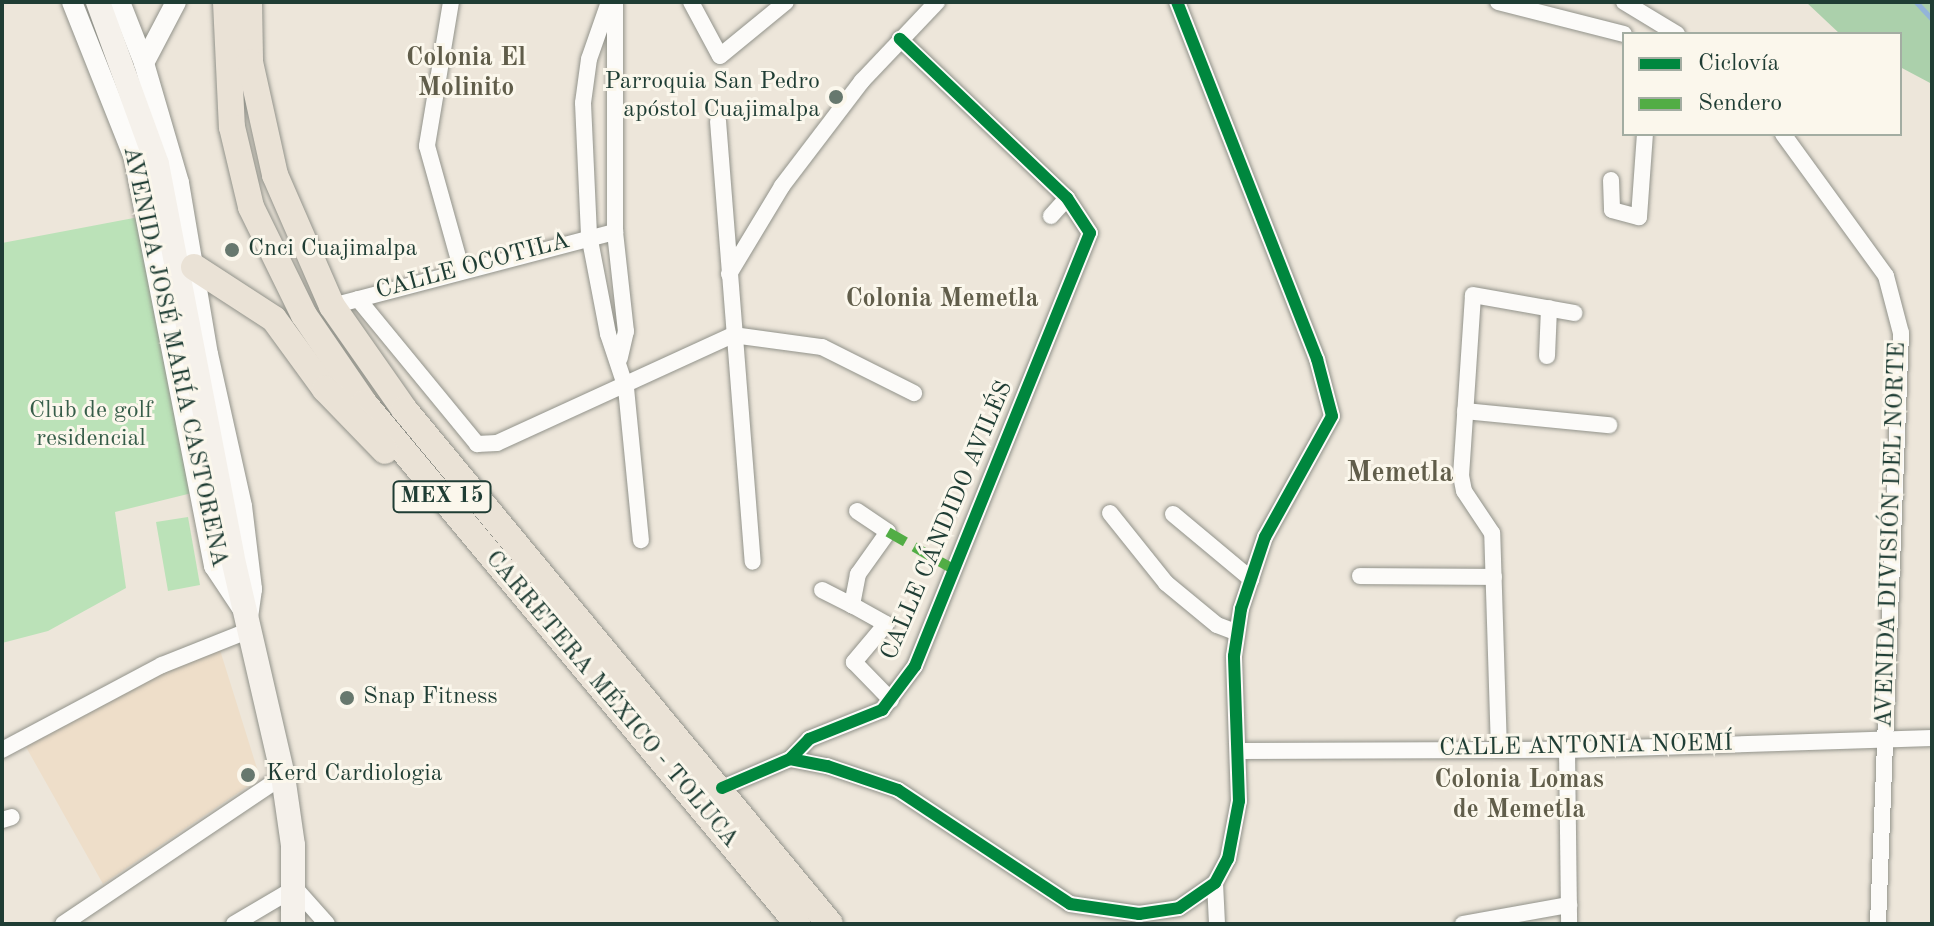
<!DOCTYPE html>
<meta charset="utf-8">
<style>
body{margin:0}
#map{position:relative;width:1934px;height:926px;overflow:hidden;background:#ede6da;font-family:"Old Standard TT",serif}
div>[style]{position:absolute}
.built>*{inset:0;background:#eedec9}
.green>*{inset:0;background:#bbe2b8}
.forest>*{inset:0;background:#abd0ab}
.stream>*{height:5px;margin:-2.5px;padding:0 2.5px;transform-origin:2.5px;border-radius:2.5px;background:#93b4d9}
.roads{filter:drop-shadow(0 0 2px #92938b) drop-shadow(0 0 2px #92938b)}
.minor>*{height:16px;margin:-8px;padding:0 8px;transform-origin:8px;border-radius:8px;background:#fcfbf9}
.tertiary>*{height:20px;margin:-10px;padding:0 10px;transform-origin:10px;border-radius:10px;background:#fcfbf9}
.secondary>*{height:24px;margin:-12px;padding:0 12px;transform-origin:12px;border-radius:12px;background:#f5f1eb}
.primary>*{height:26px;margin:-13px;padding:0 13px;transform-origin:13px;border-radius:13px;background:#eae2d6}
.quiet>*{height:10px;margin-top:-5px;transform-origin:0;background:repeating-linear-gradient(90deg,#52ad45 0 20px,transparent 0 30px)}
.cycleway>*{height:12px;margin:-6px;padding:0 6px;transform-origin:6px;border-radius:6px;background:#00873e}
.dots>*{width:22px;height:22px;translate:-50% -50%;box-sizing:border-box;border:4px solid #fbf7ec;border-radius:50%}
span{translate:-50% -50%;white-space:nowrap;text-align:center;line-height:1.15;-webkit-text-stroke:6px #fbf7ec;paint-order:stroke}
.shield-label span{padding:2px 6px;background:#fbf7ec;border:2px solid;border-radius:6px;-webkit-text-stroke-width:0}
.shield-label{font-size:22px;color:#1f3d34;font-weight:700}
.poi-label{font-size:24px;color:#1f3d34}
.right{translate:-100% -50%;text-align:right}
.left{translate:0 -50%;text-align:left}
.street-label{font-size:24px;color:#1f3d34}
.park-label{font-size:24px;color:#365d49}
.neighbourhood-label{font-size:26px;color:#605d4a;font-weight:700}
.quarter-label{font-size:28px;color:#605d4a;font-weight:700}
.frame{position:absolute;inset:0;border:4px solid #1f3d34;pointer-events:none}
.legend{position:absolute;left:1622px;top:32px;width:280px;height:104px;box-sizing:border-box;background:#fbf7ec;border:2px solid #a3ada2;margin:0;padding:10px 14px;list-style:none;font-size:24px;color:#1f3d34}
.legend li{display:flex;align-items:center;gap:16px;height:40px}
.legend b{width:40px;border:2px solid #a3ada2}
</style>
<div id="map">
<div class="built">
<i style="clip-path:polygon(220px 650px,260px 778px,103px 884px,26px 747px,146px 677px)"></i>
</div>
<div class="green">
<i style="clip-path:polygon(139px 217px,196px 492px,115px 512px,126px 588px,48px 631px,2px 643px,2px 243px)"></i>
<i style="clip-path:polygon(188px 517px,200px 585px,168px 591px,156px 522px)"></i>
</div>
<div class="forest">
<i style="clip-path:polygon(1806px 2px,1932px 2px,1932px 84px,1900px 67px,1900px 34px,1840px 34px)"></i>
</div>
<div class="stream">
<i style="left:1916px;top:2px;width:23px;rotate:47deg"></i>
</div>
<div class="roads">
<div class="minor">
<i style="left:451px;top:2px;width:146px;rotate:99.5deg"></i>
<i style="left:427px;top:146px;width:130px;rotate:74.4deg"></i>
<i style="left:609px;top:2px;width:60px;rotate:109.3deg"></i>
<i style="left:589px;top:59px;width:44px;rotate:97.8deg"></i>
<i style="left:583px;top:103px;width:132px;rotate:87.4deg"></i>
<i style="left:589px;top:235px;width:101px;rotate:79.1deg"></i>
<i style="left:608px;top:334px;width:57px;rotate:71.6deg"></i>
<i style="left:626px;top:388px;width:153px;rotate:84.4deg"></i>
<i style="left:615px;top:2px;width:230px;rotate:90deg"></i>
<i style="left:615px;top:232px;width:100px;rotate:83.7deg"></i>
<i style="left:626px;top:331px;width:28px;rotate:103deg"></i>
<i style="left:691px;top:2px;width:61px;rotate:61.8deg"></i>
<i style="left:720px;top:56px;width:85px;rotate:-39.3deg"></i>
<i style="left:1498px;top:2px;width:130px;rotate:14.3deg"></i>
<i style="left:1624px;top:2px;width:62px;rotate:31.1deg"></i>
<i style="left:718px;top:121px;width:442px;rotate:85.5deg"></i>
<i style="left:1783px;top:134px;width:175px;rotate:54deg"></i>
<i style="left:1886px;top:276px;width:59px;rotate:75.3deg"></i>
<i style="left:1901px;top:333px;width:591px;rotate:92.23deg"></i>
<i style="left:1611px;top:180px;width:30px;rotate:88deg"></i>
<i style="left:1612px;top:210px;width:28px;rotate:15deg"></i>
<i style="left:1639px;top:217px;width:83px;rotate:-85.9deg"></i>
<i style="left:1051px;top:216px;width:24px;rotate:-48deg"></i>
<i style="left:729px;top:274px;width:103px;rotate:-58.9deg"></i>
<i style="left:782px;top:186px;width:132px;rotate:-52.7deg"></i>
<i style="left:862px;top:81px;width:109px;rotate:-46.5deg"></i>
<i style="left:358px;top:299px;width:188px;rotate:50.6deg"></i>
<i style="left:477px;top:444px;width:20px;rotate:-3deg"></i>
<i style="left:497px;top:443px;width:260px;rotate:-24.6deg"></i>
<i style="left:733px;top:335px;width:90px;rotate:7.7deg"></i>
<i style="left:822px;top:347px;width:103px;rotate:26.6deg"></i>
<i style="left:332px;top:306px;width:293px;rotate:-14.7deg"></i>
<i style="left:1547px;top:356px;width:48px;rotate:-87.6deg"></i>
<i style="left:1465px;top:411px;width:145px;rotate:5.6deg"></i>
<i style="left:857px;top:511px;width:37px;rotate:34deg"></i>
<i style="left:888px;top:532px;width:52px;rotate:125.5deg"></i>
<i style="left:858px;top:574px;width:32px;rotate:101deg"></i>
<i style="left:852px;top:605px;width:39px;rotate:29deg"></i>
<i style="left:886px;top:624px;width:50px;rotate:130.1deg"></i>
<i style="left:854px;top:662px;width:53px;rotate:45.8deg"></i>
<i style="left:1110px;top:513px;width:90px;rotate:51.3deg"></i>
<i style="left:1166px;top:583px;width:66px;rotate:39.5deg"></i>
<i style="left:1217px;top:625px;width:19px;rotate:21deg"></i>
<i style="left:1173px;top:514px;width:102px;rotate:39.8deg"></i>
<i style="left:1360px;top:576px;width:134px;rotate:0.4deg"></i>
<i style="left:822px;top:590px;width:34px;rotate:27deg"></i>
<i style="left:2px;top:750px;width:181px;rotate:-28deg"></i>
<i style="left:162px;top:665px;width:95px;rotate:-21.7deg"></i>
<i style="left:1499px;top:750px;width:217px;rotate:-91.8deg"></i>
<i style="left:1492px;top:533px;width:50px;rotate:-123.7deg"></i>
<i style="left:1464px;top:491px;width:15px;rotate:-101deg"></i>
<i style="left:1461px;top:476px;width:181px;rotate:-86.2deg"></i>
<i style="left:1473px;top:295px;width:103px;rotate:10.1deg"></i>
<i style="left:1567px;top:750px;width:174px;rotate:89.3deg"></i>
<i style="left:1239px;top:751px;width:328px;rotate:-0.2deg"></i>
<i style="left:1567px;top:750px;width:365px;rotate:-1.9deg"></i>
<i style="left:790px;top:759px;width:28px;rotate:-46deg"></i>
<i style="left:809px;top:739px;width:79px;rotate:-21.7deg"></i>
<i style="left:882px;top:710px;width:55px;rotate:-53.1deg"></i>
<i style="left:915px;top:666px;width:467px;rotate:-68deg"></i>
<i style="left:1090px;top:233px;width:42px;rotate:-123.3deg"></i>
<i style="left:1067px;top:198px;width:231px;rotate:-136.4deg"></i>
<i style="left:722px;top:788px;width:74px;rotate:-23.1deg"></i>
<i style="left:790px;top:759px;width:38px;rotate:11deg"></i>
<i style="left:827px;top:766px;width:75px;rotate:18.7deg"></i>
<i style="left:898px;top:790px;width:206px;rotate:33.5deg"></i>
<i style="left:1070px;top:904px;width:70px;rotate:8.2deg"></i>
<i style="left:1139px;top:914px;width:40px;rotate:-8.5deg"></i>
<i style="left:1179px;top:908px;width:44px;rotate:-34.8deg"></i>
<i style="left:1215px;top:883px;width:27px;rotate:-62deg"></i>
<i style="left:1228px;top:859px;width:59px;rotate:-79.3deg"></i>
<i style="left:1239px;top:801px;width:145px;rotate:-92deg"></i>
<i style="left:1234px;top:656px;width:48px;rotate:-81.5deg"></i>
<i style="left:1241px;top:609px;width:76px;rotate:-71.6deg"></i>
<i style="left:1265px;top:537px;width:138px;rotate:-61deg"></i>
<i style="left:1332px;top:416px;width:59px;rotate:-104.7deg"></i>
<i style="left:1317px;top:359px;width:383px;rotate:-111.4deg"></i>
<i style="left:2px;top:820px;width:10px;rotate:-17deg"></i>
<i style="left:1215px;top:883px;width:41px;rotate:87.2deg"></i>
<i style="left:63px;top:924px;width:265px;rotate:-33.9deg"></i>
<i style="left:234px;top:924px;width:71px;rotate:-30.5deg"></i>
<i style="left:295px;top:888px;width:48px;rotate:48.4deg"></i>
<i style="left:1463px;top:924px;width:108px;rotate:-10.2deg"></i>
</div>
<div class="tertiary">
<i style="left:72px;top:2px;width:168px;rotate:68.3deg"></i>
<i style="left:134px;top:158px;width:416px;rotate:78.9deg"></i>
<i style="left:214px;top:566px;width:50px;rotate:56.3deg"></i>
<i style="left:120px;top:2px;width:66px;rotate:68.5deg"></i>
<i style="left:144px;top:63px;width:125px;rotate:73.7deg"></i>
<i style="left:179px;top:183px;width:173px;rotate:80.4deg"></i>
<i style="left:208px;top:354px;width:156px;rotate:77.4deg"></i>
<i style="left:242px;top:506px;width:84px;rotate:83.1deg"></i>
<i style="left:252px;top:589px;width:28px;rotate:98deg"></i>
<i style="left:144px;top:63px;width:69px;rotate:-62.3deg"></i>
</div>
<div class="secondary">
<i style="left:98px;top:2px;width:172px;rotate:70deg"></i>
<i style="left:157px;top:164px;width:398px;rotate:79.1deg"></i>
<i style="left:232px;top:555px;width:227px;rotate:77deg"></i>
<i style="left:283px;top:776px;width:70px;rotate:81.8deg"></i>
<i style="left:293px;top:845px;width:79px;rotate:90deg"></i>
</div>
<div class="primary">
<i style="left:226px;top:2px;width:125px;rotate:87.3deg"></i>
<i style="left:232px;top:127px;width:82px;rotate:76.6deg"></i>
<i style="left:251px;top:207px;width:120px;rotate:63.9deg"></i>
<i style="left:304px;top:315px;width:107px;rotate:55.7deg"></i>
<i style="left:364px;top:403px;width:678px;rotate:50.21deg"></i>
<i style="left:249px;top:2px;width:60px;rotate:89deg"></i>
<i style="left:250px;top:62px;width:116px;rotate:77.5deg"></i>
<i style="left:275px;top:175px;width:143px;rotate:66.5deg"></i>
<i style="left:332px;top:306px;width:126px;rotate:55deg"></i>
<i style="left:404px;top:409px;width:668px;rotate:50.4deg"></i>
<i style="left:194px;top:267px;width:95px;rotate:33deg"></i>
<i style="left:274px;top:319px;width:87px;rotate:53.9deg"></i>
<i style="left:325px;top:389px;width:86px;rotate:45.9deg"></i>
</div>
</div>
<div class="quiet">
<i style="left:888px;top:532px;width:75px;rotate:29.6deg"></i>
</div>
<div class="cycleway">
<i style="left:790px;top:759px;width:28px;rotate:-46deg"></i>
<i style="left:809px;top:739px;width:79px;rotate:-21.7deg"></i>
<i style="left:882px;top:710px;width:55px;rotate:-53.1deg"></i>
<i style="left:915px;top:666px;width:467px;rotate:-68deg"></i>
<i style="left:1090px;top:233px;width:42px;rotate:-123.3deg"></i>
<i style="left:1067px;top:198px;width:231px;rotate:-136.4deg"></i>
<i style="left:722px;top:788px;width:74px;rotate:-23.1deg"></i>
<i style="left:790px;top:759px;width:38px;rotate:11deg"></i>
<i style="left:827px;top:766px;width:75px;rotate:18.7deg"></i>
<i style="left:898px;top:790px;width:206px;rotate:33.5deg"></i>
<i style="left:1070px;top:904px;width:70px;rotate:8.2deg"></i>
<i style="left:1139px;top:914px;width:40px;rotate:-8.5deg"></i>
<i style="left:1179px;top:908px;width:44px;rotate:-34.8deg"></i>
<i style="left:1215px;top:883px;width:27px;rotate:-62deg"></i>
<i style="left:1228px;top:859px;width:59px;rotate:-79.3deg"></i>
<i style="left:1239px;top:801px;width:145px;rotate:-92deg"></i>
<i style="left:1234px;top:656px;width:48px;rotate:-81.5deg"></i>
<i style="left:1241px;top:609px;width:76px;rotate:-71.6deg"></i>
<i style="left:1265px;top:537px;width:138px;rotate:-61deg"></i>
<i style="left:1332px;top:416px;width:59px;rotate:-104.7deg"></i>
<i style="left:1317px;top:359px;width:383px;rotate:-111.4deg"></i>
</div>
<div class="dots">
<i style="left:836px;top:97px;background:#67786e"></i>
<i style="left:232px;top:250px;background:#67786e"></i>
<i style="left:347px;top:698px;background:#67786e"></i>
<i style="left:248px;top:775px;background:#67786e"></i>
</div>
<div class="shield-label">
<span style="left:442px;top:497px">MEX 15</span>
</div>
<div class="poi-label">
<span class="right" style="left:820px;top:97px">Parroquia San Pedro<br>apóstol Cuajimalpa</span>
<span class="left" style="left:248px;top:250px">Cnci Cuajimalpa</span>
<span class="left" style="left:363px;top:698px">Snap Fitness</span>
<span class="left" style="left:266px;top:775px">Kerd Cardiologia</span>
</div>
<div class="street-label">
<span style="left:473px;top:267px;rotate:-15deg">CALLE OCOTILA</span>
<span style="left:174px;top:357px;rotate:78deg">AVENIDA JOSÉ MARÍA CASTORENA</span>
<span style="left:948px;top:521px;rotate:-67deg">CALLE CÁNDIDO AVILÉS</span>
<span style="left:1892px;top:535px;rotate:-88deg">AVENIDA DIVISIÓN DEL NORTE</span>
<span style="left:611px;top:700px;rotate:50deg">CARRETERA MÉXICO - TOLUCA</span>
<span style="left:1586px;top:747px;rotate:-1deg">CALLE ANTONIA NOEMÍ</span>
</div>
<div class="park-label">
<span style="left:91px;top:426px">Club de golf<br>residencial</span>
</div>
<div class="neighbourhood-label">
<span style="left:466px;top:74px">Colonia El<br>Molinito</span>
<span style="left:942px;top:300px">Colonia Memetla</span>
<span style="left:1519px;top:796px">Colonia Lomas<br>de Memetla</span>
</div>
<div class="quarter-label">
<span style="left:1400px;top:474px">Memetla</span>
</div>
<div class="frame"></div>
<ul class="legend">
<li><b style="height:10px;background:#00873e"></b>Ciclovía</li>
<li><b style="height:10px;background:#52ad45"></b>Sendero</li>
</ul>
</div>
